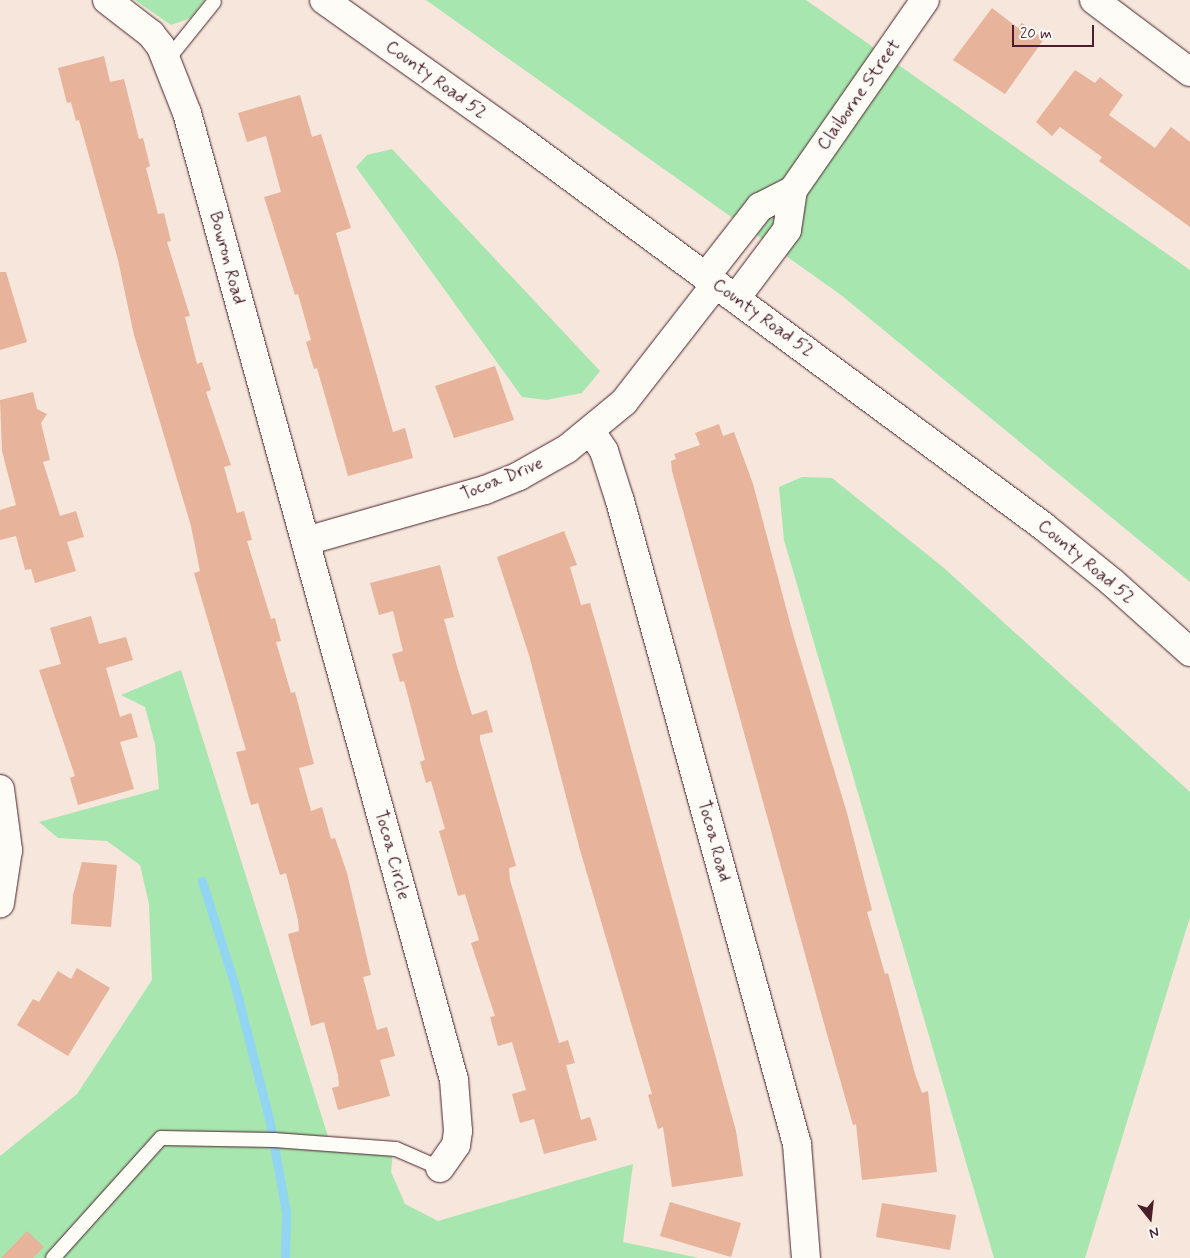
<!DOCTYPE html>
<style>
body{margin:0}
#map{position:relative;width:1190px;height:1258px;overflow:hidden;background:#f6e6db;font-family:Mynerve,sans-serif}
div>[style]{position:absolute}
.green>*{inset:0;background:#a7e6ae}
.stream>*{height:9px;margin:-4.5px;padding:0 4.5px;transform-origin:4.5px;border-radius:4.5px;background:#92d5f3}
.building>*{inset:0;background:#e7b39a}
.roads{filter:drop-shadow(0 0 1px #4a1f2b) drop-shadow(0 0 1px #4a1f2b)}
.service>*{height:14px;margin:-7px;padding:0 7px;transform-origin:7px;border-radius:7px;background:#fdfcf7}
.minor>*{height:28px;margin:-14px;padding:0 14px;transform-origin:14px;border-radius:14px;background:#fdfcf7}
.secondary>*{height:28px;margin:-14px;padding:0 14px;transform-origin:14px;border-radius:14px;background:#fdfcf7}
span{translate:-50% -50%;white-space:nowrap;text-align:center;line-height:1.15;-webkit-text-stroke:4px #fdfcf7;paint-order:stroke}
.street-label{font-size:18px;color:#4a1f2b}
.north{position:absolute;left:1125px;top:1193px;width:50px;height:50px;-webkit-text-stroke:4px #fdfcf7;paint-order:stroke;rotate:164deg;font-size:14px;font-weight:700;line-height:20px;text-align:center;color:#4a1f2b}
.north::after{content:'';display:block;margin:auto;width:18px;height:22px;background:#4a1f2b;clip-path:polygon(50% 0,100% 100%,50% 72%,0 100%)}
.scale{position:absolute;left:1012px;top:25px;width:82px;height:22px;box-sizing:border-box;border:2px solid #4a1f2b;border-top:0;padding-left:6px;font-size:15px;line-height:18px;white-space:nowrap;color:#4a1f2b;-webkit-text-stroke:4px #fdfcf7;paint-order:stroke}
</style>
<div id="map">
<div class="green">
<i style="clip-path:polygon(135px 0,205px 0,191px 18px,171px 25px)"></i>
<i style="clip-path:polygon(426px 0,806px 0,1190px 270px,1190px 582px,841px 295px)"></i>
<i style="clip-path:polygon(392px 149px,600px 371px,582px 393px,546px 400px,522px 397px,356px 167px,367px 155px)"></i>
<i style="clip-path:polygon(802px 477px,832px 478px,944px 568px,1190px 792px,1190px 917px,1085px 1258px,994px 1258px,784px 540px,779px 487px)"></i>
<i style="clip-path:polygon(181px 670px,331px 1146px,393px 1150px,391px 1172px,405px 1204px,438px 1221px,633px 1164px,623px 1242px,699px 1258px,0 1258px,0 1156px,77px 1094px,152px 980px,149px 904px,140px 865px,107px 841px,58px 838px,39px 822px,159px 789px,155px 744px,145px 707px,121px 695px)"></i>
</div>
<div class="stream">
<i style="left:202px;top:881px;width:110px;rotate:72.6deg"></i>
<i style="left:235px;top:986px;width:136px;rotate:75.6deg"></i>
<i style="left:269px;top:1118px;width:96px;rotate:79.7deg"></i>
<i style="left:286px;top:1212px;width:46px;rotate:91.2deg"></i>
</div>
<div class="building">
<i style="clip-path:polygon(992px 8px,1018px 28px,1022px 23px,1044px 39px,1005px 94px,953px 60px)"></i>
<i style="clip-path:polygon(104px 56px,110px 82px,124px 79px,139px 139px,143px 138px,150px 166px,146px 168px,158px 214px,164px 213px,171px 241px,167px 242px,190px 316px,185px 317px,197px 364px,202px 362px,211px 390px,206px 392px,231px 465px,224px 467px,237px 513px,244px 511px,252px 540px,247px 541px,271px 619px,275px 618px,281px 641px,276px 642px,291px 693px,295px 692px,314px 764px,299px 768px,311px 811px,322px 807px,331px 839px,335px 838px,347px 873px,371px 975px,363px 977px,377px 1030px,387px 1027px,395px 1056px,380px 1060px,390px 1096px,338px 1110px,332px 1088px,339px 1086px,338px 1075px,324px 1022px,311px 1026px,288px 934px,299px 931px,298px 920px,286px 873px,280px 875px,258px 803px,251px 805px,236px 752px,246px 750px,194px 573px,200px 571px,191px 526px,134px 335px,118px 260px,79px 120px,76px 121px,71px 102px,67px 103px,58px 68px)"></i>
<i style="clip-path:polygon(1075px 70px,1095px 83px,1100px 77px,1123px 95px,1109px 115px,1155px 148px,1171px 127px,1190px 142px,1190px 227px,1099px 161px,1102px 157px,1060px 127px,1052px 136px,1036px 122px)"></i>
<i style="clip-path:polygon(300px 95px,312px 137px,321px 134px,351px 228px,336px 233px,393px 432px,405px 428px,413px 458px,348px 476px,317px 368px,314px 369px,306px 342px,311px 340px,298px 294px,295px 295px,264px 197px,281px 192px,266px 136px,247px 142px,238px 113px)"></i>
<i style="clip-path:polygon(0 272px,6px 272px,27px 342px,0 350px)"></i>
<i style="clip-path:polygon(495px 366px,514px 420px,454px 438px,435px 386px)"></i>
<i style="clip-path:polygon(33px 392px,37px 409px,47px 414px,41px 423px,50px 460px,43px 462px,60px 516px,76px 511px,84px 537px,67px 542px,76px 571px,35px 583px,31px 569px,25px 570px,16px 536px,0 540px,0 510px,16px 505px,2px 451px,0 400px)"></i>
<i style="clip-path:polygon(719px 424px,723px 436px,734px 432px,753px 484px,793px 634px,847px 813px,872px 910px,867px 912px,885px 974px,888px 973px,915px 1074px,922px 1093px,928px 1091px,937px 1172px,862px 1180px,856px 1124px,853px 1125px,825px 1027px,672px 471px,671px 461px,676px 459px,674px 454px,700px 445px,695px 433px)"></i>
<i style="clip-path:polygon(564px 531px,577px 565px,570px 567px,581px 605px,590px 603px,609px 669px,736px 1131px,743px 1176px,672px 1187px,663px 1127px,658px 1129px,648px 1095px,652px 1094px,580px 850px,529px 655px,497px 557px)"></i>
<i style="clip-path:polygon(440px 565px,454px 617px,444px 619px,458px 670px,472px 715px,487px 710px,493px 732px,480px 735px,480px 740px,516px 866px,509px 868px,510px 880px,559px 1043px,568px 1040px,575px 1063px,566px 1065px,581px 1120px,590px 1117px,597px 1140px,544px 1154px,534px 1119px,520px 1123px,512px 1094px,526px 1090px,512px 1042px,498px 1046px,490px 1017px,495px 1016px,471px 943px,479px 940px,465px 894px,458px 896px,439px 831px,445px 829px,431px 781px,426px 783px,420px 762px,425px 760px,404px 681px,400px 682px,392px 654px,403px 651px,393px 611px,379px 615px,370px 583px)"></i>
<i style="clip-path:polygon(91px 616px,99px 644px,126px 637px,133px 660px,106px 668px,120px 717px,131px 713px,138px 737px,120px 742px,134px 789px,78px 805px,70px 778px,75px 776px,39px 670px,61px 664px,50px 628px)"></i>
<i style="clip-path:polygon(82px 862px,117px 865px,111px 927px,71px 924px,73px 895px)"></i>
<i style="clip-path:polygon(77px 968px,110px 988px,68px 1056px,17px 1025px,33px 999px,39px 1002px,58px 971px,71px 979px)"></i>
<i style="clip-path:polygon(670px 1202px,741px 1223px,731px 1257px,660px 1236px)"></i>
<i style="clip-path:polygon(882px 1203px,956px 1215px,950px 1250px,876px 1237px)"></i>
<i style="clip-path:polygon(27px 1231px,44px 1247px,33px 1258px,1px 1258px)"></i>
</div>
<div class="roads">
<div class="service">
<i style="left:168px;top:59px;width:73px;rotate:-51.1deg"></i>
<i style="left:53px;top:1258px;width:161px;rotate:-48deg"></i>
<i style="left:161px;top:1138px;width:113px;rotate:1deg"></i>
<i style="left:274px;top:1140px;width:122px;rotate:4.2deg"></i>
<i style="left:396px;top:1149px;width:48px;rotate:23.4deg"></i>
</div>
<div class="minor">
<i style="left:107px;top:0;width:56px;rotate:37.7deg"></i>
<i style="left:151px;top:34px;width:16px;rotate:52deg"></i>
<i style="left:161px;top:47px;width:71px;rotate:68.5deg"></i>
<i style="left:187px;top:113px;width:1003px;rotate:74.56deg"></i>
<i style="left:454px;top:1080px;width:51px;rotate:85.5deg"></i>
<i style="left:458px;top:1131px;width:14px;rotate:98deg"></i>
<i style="left:456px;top:1145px;width:28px;rotate:125deg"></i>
<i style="left:1094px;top:0;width:120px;rotate:36.9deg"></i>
<i style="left:706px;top:276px;width:88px;rotate:-52deg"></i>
<i style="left:760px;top:207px;width:37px;rotate:-27deg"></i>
<i style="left:736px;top:298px;width:85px;rotate:-53.1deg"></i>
<i style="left:787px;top:230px;width:40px;rotate:-81.5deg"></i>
<i style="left:793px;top:190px;width:231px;rotate:-55.2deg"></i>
<i style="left:591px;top:431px;width:24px;rotate:57deg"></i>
<i style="left:604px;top:451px;width:52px;rotate:72.3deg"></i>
<i style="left:620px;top:501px;width:667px;rotate:74.61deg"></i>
<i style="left:797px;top:1144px;width:114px;rotate:85.5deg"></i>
<i style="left:306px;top:541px;width:186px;rotate:-15.9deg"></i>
<i style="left:485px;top:490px;width:37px;rotate:-22deg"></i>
<i style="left:519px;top:476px;width:55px;rotate:-29.4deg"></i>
<i style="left:567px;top:449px;width:74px;rotate:-39.5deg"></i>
<i style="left:624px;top:402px;width:150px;rotate:-52.1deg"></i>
<i style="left:0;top:789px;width:62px;rotate:82.5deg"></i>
<i style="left:8px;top:850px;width:54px;rotate:98.6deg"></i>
</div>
<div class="secondary">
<i style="left:324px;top:0;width:233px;rotate:35.4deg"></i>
<i style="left:514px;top:135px;width:658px;rotate:36.47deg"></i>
<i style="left:1043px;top:526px;width:89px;rotate:39.1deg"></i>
<i style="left:1112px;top:582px;width:105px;rotate:41.9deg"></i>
</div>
</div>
<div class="street-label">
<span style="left:436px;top:80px;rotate:36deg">County Road 52</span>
<span style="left:859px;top:95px;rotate:-55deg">Claiborne Street</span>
<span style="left:227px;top:258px;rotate:75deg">Bowron Road</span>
<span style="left:763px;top:318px;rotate:36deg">County Road 52</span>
<span style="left:502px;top:479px;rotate:-22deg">Tocoa Drive</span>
<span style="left:1086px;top:562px;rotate:40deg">County Road 52</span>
<span style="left:714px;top:841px;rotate:75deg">Tocoa Road</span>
<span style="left:392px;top:855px;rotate:75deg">Tocoa Circle</span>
</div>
<div class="north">N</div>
<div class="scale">20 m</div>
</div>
